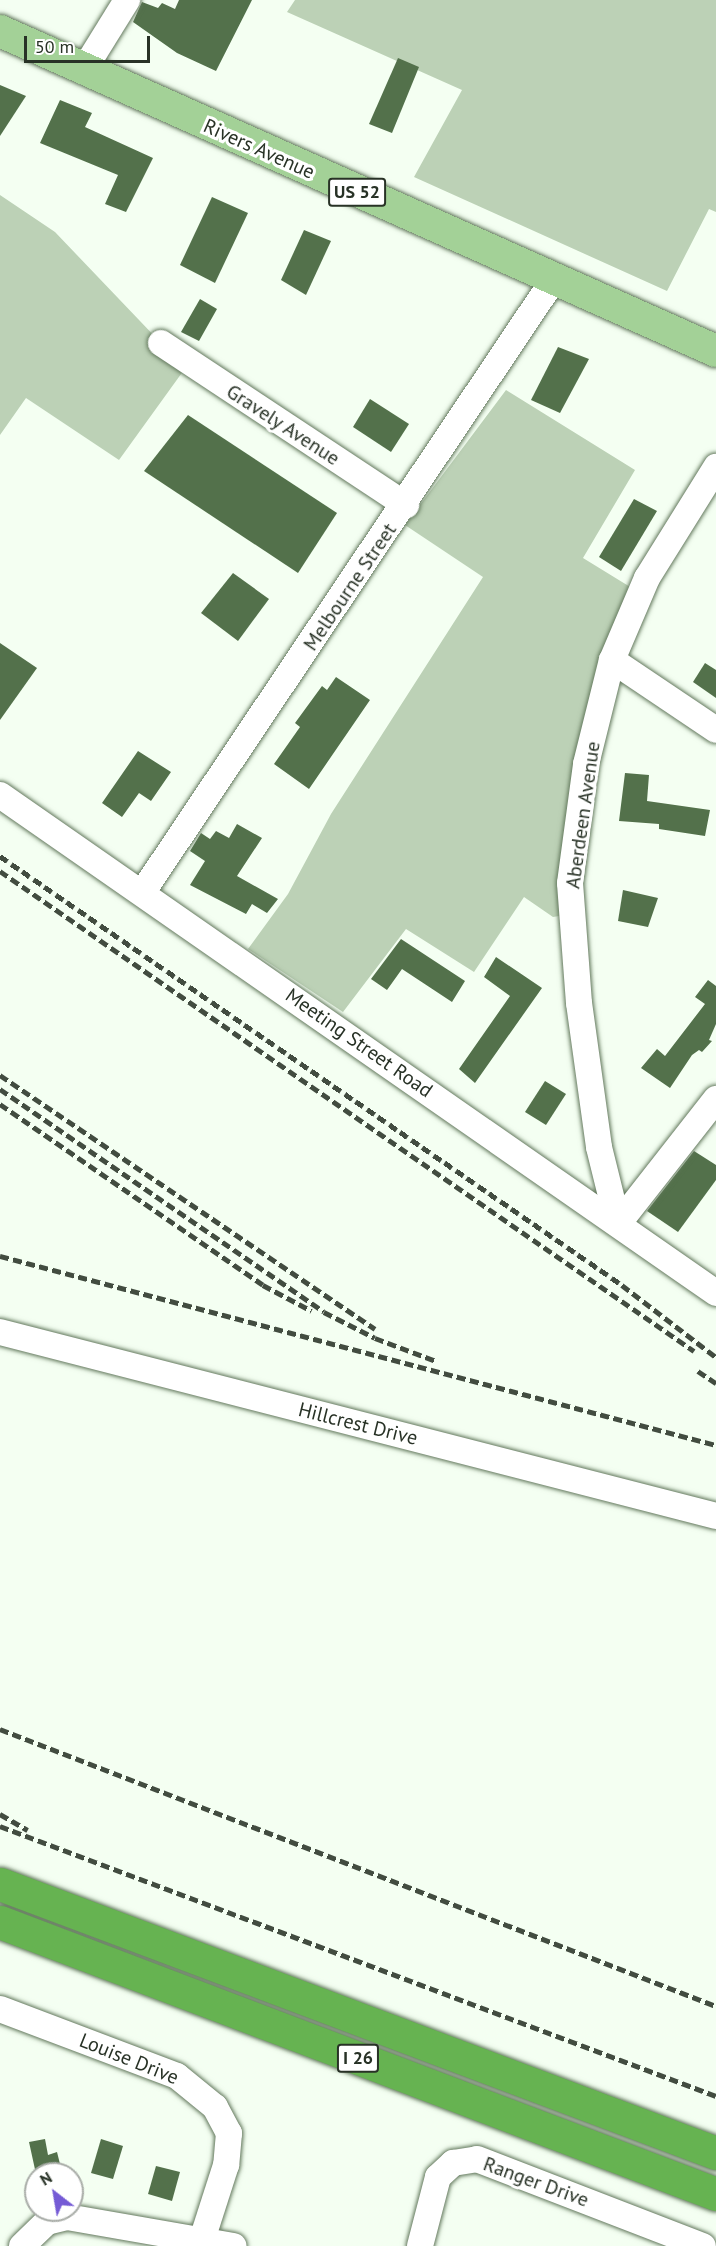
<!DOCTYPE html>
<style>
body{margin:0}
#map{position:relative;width:716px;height:2246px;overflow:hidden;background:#f4fff2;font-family:"PT Sans",sans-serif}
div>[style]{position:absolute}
.green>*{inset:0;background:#bcd1b6}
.building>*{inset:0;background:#53714b}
.roads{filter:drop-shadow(0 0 2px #63795d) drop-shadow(0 0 2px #63795d)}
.minor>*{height:26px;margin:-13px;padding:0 13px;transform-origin:13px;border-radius:13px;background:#fff}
.major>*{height:32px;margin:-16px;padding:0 16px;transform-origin:16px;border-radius:16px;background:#a3d197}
.highway>*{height:33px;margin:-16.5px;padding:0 16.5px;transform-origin:16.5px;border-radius:16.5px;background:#66b351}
.rail>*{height:4.5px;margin-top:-2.25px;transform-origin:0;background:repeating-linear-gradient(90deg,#424c40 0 9px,transparent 0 13.5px)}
span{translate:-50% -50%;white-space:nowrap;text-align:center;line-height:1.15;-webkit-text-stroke:6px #fff;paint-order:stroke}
.shield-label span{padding:2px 4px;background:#fff;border:2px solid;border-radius:4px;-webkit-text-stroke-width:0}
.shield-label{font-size:18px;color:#283226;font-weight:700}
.street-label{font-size:20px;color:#283226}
.north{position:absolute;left:24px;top:2162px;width:60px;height:60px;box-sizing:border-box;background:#fff;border:2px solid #a9ada8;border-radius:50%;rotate:329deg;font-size:16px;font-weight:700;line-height:24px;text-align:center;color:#283226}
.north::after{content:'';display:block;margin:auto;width:21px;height:27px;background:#755bd5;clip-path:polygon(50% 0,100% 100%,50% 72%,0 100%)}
.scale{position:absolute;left:24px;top:36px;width:126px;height:27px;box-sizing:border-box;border:3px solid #283226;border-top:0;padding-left:8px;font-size:18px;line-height:21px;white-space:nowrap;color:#283226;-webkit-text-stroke:4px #fff;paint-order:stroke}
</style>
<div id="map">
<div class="green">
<i style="clip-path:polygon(295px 0,716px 0,716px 212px,709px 209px,667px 291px,414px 177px,462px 90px,287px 12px)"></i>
<i style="clip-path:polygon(0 195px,55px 232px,161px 343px,189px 363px,119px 460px,26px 398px,0 435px)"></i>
<i style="clip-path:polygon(506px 390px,635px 470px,583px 558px,640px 593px,612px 660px,572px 914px,553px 917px,524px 897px,474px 972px,406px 929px,343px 1012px,248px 949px,288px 894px,331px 814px,483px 577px,405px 525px)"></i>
</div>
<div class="building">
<i style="clip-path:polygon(179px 0,252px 0,216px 71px,177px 53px,133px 22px,142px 2px,158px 8px,162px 3px,175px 9px)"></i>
<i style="clip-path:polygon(398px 58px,419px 67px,392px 133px,369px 124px)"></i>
<i style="clip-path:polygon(0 85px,26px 96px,0 136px)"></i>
<i style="clip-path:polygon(60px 100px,92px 113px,85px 127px,153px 158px,126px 212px,105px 204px,118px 175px,40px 143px)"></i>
<i style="clip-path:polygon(212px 197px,248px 213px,215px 283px,180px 265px)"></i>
<i style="clip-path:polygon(304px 230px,331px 241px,306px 295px,281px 280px)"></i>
<i style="clip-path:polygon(200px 299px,217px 309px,199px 341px,181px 332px)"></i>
<i style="clip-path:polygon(558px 347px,589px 359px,560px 413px,531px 400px)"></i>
<i style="clip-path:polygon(370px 399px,409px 424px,391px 452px,353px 427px)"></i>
<i style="clip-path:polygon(188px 415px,337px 513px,298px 573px,144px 471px)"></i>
<i style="clip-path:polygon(634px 499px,657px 511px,621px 571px,599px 557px)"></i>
<i style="clip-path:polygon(233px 573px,269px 599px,238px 641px,201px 613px)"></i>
<i style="clip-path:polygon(0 643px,37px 668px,0 720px)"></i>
<i style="clip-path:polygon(705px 663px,716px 670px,716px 698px,693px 682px)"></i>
<i style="clip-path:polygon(336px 677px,370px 700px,309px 789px,274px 764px,300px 727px,295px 723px,322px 686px,327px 690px)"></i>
<i style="clip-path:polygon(138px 751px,171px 772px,151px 801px,139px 793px,122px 817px,102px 803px)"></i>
<i style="clip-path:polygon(625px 773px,649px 775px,647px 801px,710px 810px,705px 836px,659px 829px,659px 824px,619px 821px)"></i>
<i style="clip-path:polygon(237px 824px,262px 838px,237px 876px,278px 899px,267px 913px,252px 904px,246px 914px,190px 885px,205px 861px,190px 851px,201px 833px,210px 839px,216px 831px,229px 838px)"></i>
<i style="clip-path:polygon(623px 890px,658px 898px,648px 927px,618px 921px)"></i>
<i style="clip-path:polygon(401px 939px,465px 981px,452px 1002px,402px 969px,387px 990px,371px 979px)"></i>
<i style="clip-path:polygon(496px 957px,542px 988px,475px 1083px,459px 1069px,510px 996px,484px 977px)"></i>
<i style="clip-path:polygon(708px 980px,716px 986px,716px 1024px,709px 1040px,712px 1041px,702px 1052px,699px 1050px,692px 1055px,670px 1088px,641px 1068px,657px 1049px,665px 1056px,705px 1004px,695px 997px)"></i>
<i style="clip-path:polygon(545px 1081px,566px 1094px,546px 1125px,525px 1112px)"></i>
<i style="clip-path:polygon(694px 1151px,716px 1165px,716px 1180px,678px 1232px,647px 1211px)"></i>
<i style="clip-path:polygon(45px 2139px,48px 2155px,57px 2152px,61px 2168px,36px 2174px,29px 2142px)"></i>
<i style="clip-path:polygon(101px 2139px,123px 2146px,113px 2179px,91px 2173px)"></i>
<i style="clip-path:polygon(156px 2166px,180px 2172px,172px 2201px,148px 2194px)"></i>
</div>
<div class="roads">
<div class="minor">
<i style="left:83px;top:71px;width:84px;rotate:-58.2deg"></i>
<i style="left:161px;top:343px;width:294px;rotate:33.5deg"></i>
<i style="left:612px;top:660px;width:125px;rotate:33.9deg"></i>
<i style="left:0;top:795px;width:872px;rotate:34.82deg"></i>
<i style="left:142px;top:893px;width:739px;rotate:-56.14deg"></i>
<i style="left:618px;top:1224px;width:79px;rotate:-103.9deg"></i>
<i style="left:599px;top:1147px;width:145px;rotate:-97.9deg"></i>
<i style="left:579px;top:1003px;width:120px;rotate:-94.3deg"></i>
<i style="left:570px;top:883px;width:120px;rotate:-82.3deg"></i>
<i style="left:586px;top:764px;width:107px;rotate:-76deg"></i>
<i style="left:612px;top:660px;width:89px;rotate:-66.9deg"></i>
<i style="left:647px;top:578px;width:131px;rotate:-58.1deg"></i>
<i style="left:618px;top:1224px;width:159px;rotate:-51.9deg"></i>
<i style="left:0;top:1332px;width:739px;rotate:14.41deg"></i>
<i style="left:0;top:2009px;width:189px;rotate:20.7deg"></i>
<i style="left:177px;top:2076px;width:49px;rotate:39.2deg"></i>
<i style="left:215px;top:2107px;width:30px;rotate:62deg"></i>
<i style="left:229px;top:2133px;width:32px;rotate:95deg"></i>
<i style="left:226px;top:2165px;width:85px;rotate:107.8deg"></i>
<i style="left:22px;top:2246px;width:35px;rotate:-44deg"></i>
<i style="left:47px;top:2222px;width:21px;rotate:-14deg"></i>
<i style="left:67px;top:2217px;width:169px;rotate:9.9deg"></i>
<i style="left:420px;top:2246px;width:71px;rotate:-75.4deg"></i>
<i style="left:438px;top:2177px;width:21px;rotate:-43deg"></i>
<i style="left:453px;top:2163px;width:24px;rotate:-9deg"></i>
<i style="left:477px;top:2159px;width:242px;rotate:21.1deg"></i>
</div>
<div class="major">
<i style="left:0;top:31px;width:784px;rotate:24.08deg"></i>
</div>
<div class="highway">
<i style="left:0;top:1884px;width:765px;rotate:20.59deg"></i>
<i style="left:0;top:1922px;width:766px;rotate:20.8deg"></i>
</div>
</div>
<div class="rail">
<i style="left:0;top:856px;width:756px;rotate:34.59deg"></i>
<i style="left:622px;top:1285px;width:118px;rotate:37.5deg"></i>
<i style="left:0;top:871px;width:844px;rotate:34.67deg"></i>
<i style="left:0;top:1075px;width:453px;rotate:34.1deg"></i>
<i style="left:0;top:1089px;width:393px;rotate:34.5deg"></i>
<i style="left:324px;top:1312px;width:57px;rotate:27deg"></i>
<i style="left:375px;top:1338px;width:65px;rotate:20.7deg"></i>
<i style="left:0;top:1104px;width:319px;rotate:34.5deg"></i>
<i style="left:263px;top:1285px;width:55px;rotate:28deg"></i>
<i style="left:0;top:1256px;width:741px;rotate:14.79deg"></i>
<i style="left:698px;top:1371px;width:22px;rotate:34deg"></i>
<i style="left:0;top:1729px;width:768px;rotate:21.15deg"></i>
<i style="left:0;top:1814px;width:32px;rotate:30deg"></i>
<i style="left:0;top:1826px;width:765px;rotate:20.66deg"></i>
</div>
<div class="shield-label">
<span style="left:357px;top:192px">US 52</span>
<span style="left:358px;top:2058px">I 26</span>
</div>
<div class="street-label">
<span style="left:259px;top:149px;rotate:24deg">Rivers Avenue</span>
<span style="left:283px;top:425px;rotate:33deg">Gravely Avenue</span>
<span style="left:350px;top:587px;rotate:-56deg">Melbourne Street</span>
<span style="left:583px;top:815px;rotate:-82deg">Aberdeen Avenue</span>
<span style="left:359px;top:1043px;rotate:35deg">Meeting Street Road</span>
<span style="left:358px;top:1424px;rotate:14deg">Hillcrest Drive</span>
<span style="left:129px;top:2059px;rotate:22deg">Louise Drive</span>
<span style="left:536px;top:2182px;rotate:20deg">Ranger Drive</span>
</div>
<div class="north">N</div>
<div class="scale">50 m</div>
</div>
